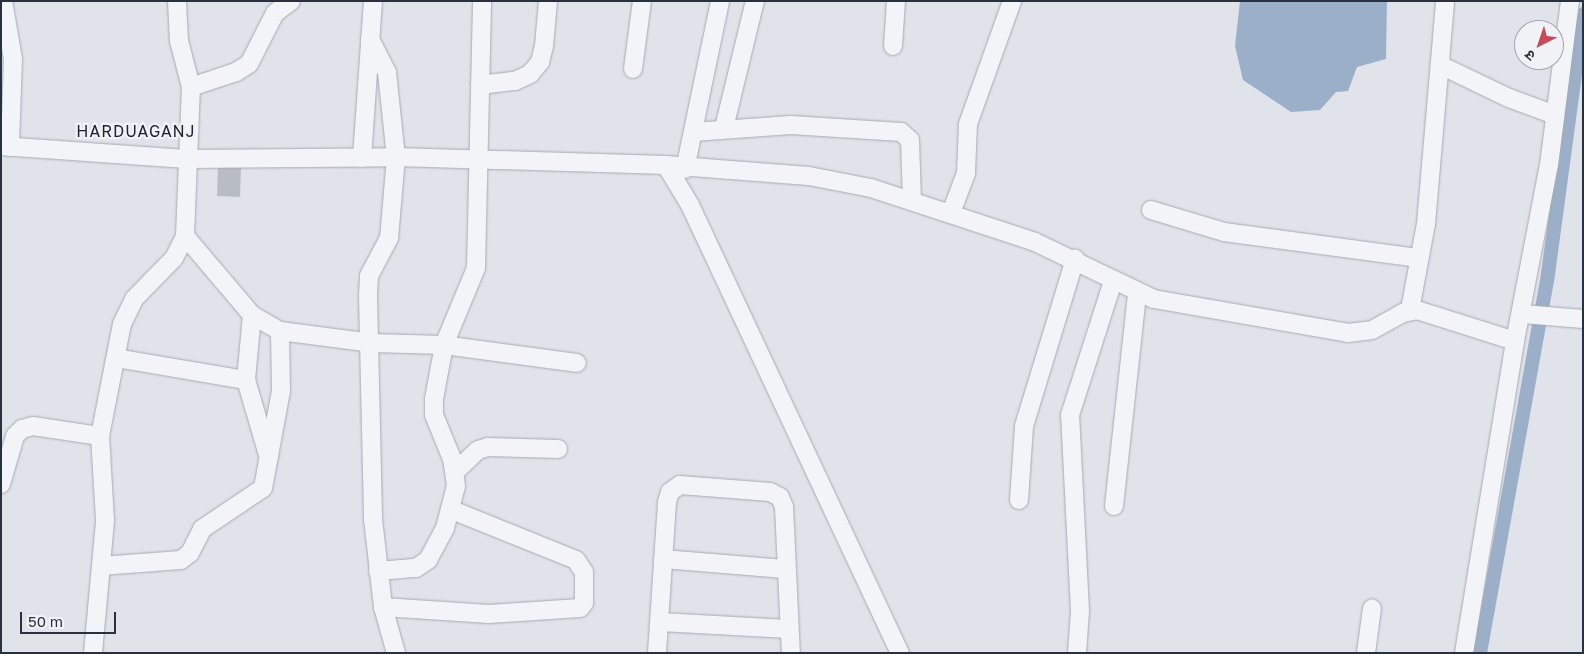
<!DOCTYPE html>
<meta charset="utf-8">
<style>
body{margin:0}
#map{position:relative;width:1584px;height:654px;overflow:hidden;background:#e0e3e9;font-family:"Golos Text","Noto Sans Devanagari",sans-serif}
div>[style]{position:absolute}
.water>*{inset:0;background:#9cafc8}
.canal>*{height:14px;margin:-7px;padding:0 7px;transform-origin:7px;border-radius:7px;background:#9cafc8}
.building>*{inset:0;background:#b8bcc5}
.roads{filter:drop-shadow(0 0 1px #a5aab3) drop-shadow(0 0 1px #a5aab3)}
.minor>*{height:18px;margin:-9px;padding:0 9px;transform-origin:9px;border-radius:9px;background:#f3f4f7}
span{translate:-50% -50%;white-space:nowrap;text-align:center;line-height:1.15;-webkit-text-stroke:4.5px #f0f2f6;paint-order:stroke}
.quarter-label{font-size:16px;color:#1c2231;letter-spacing:1px}
.frame{position:absolute;inset:0;border:2px solid #293040;pointer-events:none}
.north{position:absolute;left:1514px;top:20px;width:50px;height:50px;box-sizing:border-box;background:#f0f2f6;border:1px solid #a0a4ad;border-radius:50%;rotate:221deg;font-size:14px;font-weight:700;line-height:20px;text-align:center;color:#293040}
.north::after{content:'';display:block;margin:auto;width:18px;height:22px;background:#ca4956;clip-path:polygon(50% 0,100% 100%,50% 72%,0 100%)}
.scale{position:absolute;left:20px;top:612px;width:96px;height:22px;box-sizing:border-box;border:2px solid #293040;border-top:0;padding-left:6px;font-size:15px;line-height:18px;white-space:nowrap;color:#293040;-webkit-text-stroke:4px #f0f2f6;paint-order:stroke}
</style>
<div id="map">
<div class="water">
<i style="clip-path:polygon(1240px 1px,1387px 1px,1386px 59px,1357px 67px,1348px 91px,1336px 92px,1320px 110px,1291px 112px,1243px 80px,1235px 46px)"></i>
</div>
<div class="canal">
<i style="left:1480px;top:653px;width:385px;rotate:-79.8deg"></i>
<i style="left:1548px;top:274px;width:262px;rotate:-82.3deg"></i>
</div>
<div class="building">
<i style="clip-path:polygon(218px 165px,241px 166px,240px 197px,217px 196px)"></i>
</div>
<div class="roads">
<div class="minor">
<i style="left:3px;top:1px;width:59px;rotate:80.2deg"></i>
<i style="left:13px;top:59px;width:88px;rotate:92deg"></i>
<i style="left:370px;top:39px;width:37px;rotate:63deg"></i>
<i style="left:387px;top:72px;width:85px;rotate:84deg"></i>
<i style="left:396px;top:157px;width:81px;rotate:94.9deg"></i>
<i style="left:389px;top:238px;width:43px;rotate:117.8deg"></i>
<i style="left:369px;top:276px;width:20px;rotate:93deg"></i>
<i style="left:368px;top:296px;width:223px;rotate:88.7deg"></i>
<i style="left:373px;top:519px;width:89px;rotate:83.5deg"></i>
<i style="left:383px;top:607px;width:48px;rotate:74.2deg"></i>
<i style="left:893px;top:46px;width:45px;rotate:-86.2deg"></i>
<i style="left:1440px;top:65px;width:76px;rotate:25.6deg"></i>
<i style="left:1509px;top:98px;width:49px;rotate:20.3deg"></i>
<i style="left:633px;top:69px;width:69px;rotate:-82.5deg"></i>
<i style="left:480px;top:85px;width:35px;rotate:-7deg"></i>
<i style="left:515px;top:81px;width:17px;rotate:-25deg"></i>
<i style="left:530px;top:74px;width:16px;rotate:-50deg"></i>
<i style="left:540px;top:62px;width:16px;rotate:-76deg"></i>
<i style="left:544px;top:46px;width:45px;rotate:-84.9deg"></i>
<i style="left:191px;top:87px;width:47px;rotate:-18.4deg"></i>
<i style="left:236px;top:72px;width:15px;rotate:-32deg"></i>
<i style="left:249px;top:64px;width:57px;rotate:-63deg"></i>
<i style="left:275px;top:13px;width:20px;rotate:-37deg"></i>
<i style="left:724px;top:128px;width:131px;rotate:-76.3deg"></i>
<i style="left:693px;top:132px;width:98px;rotate:-4.1deg"></i>
<i style="left:791px;top:125px;width:110px;rotate:3.6deg"></i>
<i style="left:901px;top:132px;width:12px;rotate:42deg"></i>
<i style="left:910px;top:140px;width:61px;rotate:88.1deg"></i>
<i style="left:1px;top:146px;width:186px;rotate:4deg"></i>
<i style="left:187px;top:159px;width:209px;rotate:-0.5deg"></i>
<i style="left:396px;top:157px;width:270px;rotate:1.7deg"></i>
<i style="left:666px;top:165px;width:47px;rotate:59deg"></i>
<i style="left:690px;top:205px;width:495px;rotate:64.9deg"></i>
<i style="left:362px;top:158px;width:157px;rotate:-86deg"></i>
<i style="left:666px;top:165px;width:143px;rotate:4.4deg"></i>
<i style="left:809px;top:176px;width:63px;rotate:11deg"></i>
<i style="left:871px;top:188px;width:173px;rotate:18.2deg"></i>
<i style="left:1035px;top:242px;width:132px;rotate:25.6deg"></i>
<i style="left:1154px;top:299px;width:197px;rotate:9.9deg"></i>
<i style="left:1348px;top:333px;width:24px;rotate:-7deg"></i>
<i style="left:1372px;top:330px;width:35px;rotate:-29deg"></i>
<i style="left:1403px;top:313px;width:14px;rotate:-12deg"></i>
<i style="left:1417px;top:310px;width:103px;rotate:17.6deg"></i>
<i style="left:685px;top:169px;width:172px;rotate:-78.2deg"></i>
<i style="left:1151px;top:210px;width:76px;rotate:16.8deg"></i>
<i style="left:1224px;top:232px;width:197px;rotate:7.6deg"></i>
<i style="left:951px;top:213px;width:43px;rotate:-69.4deg"></i>
<i style="left:966px;top:173px;width:49px;rotate:-87.7deg"></i>
<i style="left:968px;top:124px;width:131px;rotate:-70.3deg"></i>
<i style="left:185px;top:236px;width:104px;rotate:49.7deg"></i>
<i style="left:252px;top:315px;width:32px;rotate:30deg"></i>
<i style="left:280px;top:331px;width:93px;rotate:7.4deg"></i>
<i style="left:372px;top:343px;width:72px;rotate:1.6deg"></i>
<i style="left:444px;top:345px;width:134px;rotate:7.7deg"></i>
<i style="left:1410px;top:310px;width:87px;rotate:-79.5deg"></i>
<i style="left:1426px;top:224px;width:224px;rotate:-85.1deg"></i>
<i style="left:1523px;top:314px;width:60px;rotate:4.8deg"></i>
<i style="left:252px;top:315px;width:65px;rotate:95.3deg"></i>
<i style="left:246px;top:380px;width:81px;rotate:73.6deg"></i>
<i style="left:116px;top:358px;width:132px;rotate:9.6deg"></i>
<i style="left:456px;top:471px;width:30px;rotate:-44deg"></i>
<i style="left:478px;top:450px;width:10px;rotate:-17deg"></i>
<i style="left:488px;top:447px;width:70px;rotate:1.6deg"></i>
<i style="left:1px;top:484px;width:50px;rotate:-73.7deg"></i>
<i style="left:15px;top:436px;width:10px;rotate:-45deg"></i>
<i style="left:22px;top:429px;width:11px;rotate:-15deg"></i>
<i style="left:33px;top:426px;width:68px;rotate:8.5deg"></i>
<i style="left:1019px;top:500px;width:74px;rotate:-86.1deg"></i>
<i style="left:1024px;top:426px;width:175px;rotate:-73deg"></i>
<i style="left:1114px;top:506px;width:214px;rotate:-83.8deg"></i>
<i style="left:663px;top:559px;width:122px;rotate:4.7deg"></i>
<i style="left:101px;top:566px;width:80px;rotate:-4.3deg"></i>
<i style="left:181px;top:560px;width:11px;rotate:-38deg"></i>
<i style="left:190px;top:553px;width:27px;rotate:-63deg"></i>
<i style="left:202px;top:529px;width:73px;rotate:-33.9deg"></i>
<i style="left:263px;top:488px;width:99px;rotate:-79.5deg"></i>
<i style="left:281px;top:391px;width:60px;rotate:-91deg"></i>
<i style="left:378px;top:571px;width:38px;rotate:-5deg"></i>
<i style="left:416px;top:568px;width:14px;rotate:-34deg"></i>
<i style="left:428px;top:560px;width:36px;rotate:-62deg"></i>
<i style="left:445px;top:528px;width:43px;rotate:-75.3deg"></i>
<i style="left:456px;top:486px;width:27px;rotate:-98deg"></i>
<i style="left:452px;top:459px;width:48px;rotate:-112.2deg"></i>
<i style="left:434px;top:415px;width:16px;rotate:-90deg"></i>
<i style="left:434px;top:399px;width:55px;rotate:-79.5deg"></i>
<i style="left:444px;top:345px;width:83px;rotate:-67.4deg"></i>
<i style="left:476px;top:268px;width:267px;rotate:-88.7deg"></i>
<i style="left:383px;top:607px;width:106px;rotate:3.8deg"></i>
<i style="left:489px;top:614px;width:91px;rotate:-3.8deg"></i>
<i style="left:580px;top:608px;width:6px;rotate:-51deg"></i>
<i style="left:584px;top:603px;width:31px;rotate:-90deg"></i>
<i style="left:584px;top:572px;width:14px;rotate:-124deg"></i>
<i style="left:576px;top:560px;width:136px;rotate:-158deg"></i>
<i style="left:661px;top:622px;width:127px;rotate:3.2deg"></i>
<i style="left:93px;top:653px;width:134px;rotate:-84.8deg"></i>
<i style="left:105px;top:520px;width:84px;rotate:-93.4deg"></i>
<i style="left:100px;top:436px;width:114px;rotate:-78.9deg"></i>
<i style="left:122px;top:324px;width:28px;rotate:-64deg"></i>
<i style="left:134px;top:299px;width:57px;rotate:-45.7deg"></i>
<i style="left:174px;top:258px;width:25px;rotate:-63deg"></i>
<i style="left:185px;top:236px;width:149px;rotate:-87.7deg"></i>
<i style="left:191px;top:87px;width:48px;rotate:-104.6deg"></i>
<i style="left:179px;top:41px;width:40px;rotate:-92.9deg"></i>
<i style="left:657px;top:653px;width:151px;rotate:-86.2deg"></i>
<i style="left:667px;top:502px;width:10px;rotate:-73deg"></i>
<i style="left:670px;top:492px;width:12px;rotate:-35deg"></i>
<i style="left:680px;top:485px;width:90px;rotate:4.4deg"></i>
<i style="left:770px;top:492px;width:11px;rotate:27deg"></i>
<i style="left:780px;top:497px;width:11px;rotate:68deg"></i>
<i style="left:784px;top:507px;width:146px;rotate:87.3deg"></i>
<i style="left:1077px;top:653px;width:42px;rotate:-85.9deg"></i>
<i style="left:1080px;top:611px;width:196px;rotate:-92.9deg"></i>
<i style="left:1070px;top:415px;width:141px;rotate:-72.2deg"></i>
<i style="left:1366px;top:653px;width:45px;rotate:-82.4deg"></i>
<i style="left:1464px;top:653px;width:316px;rotate:-80.7deg"></i>
<i style="left:1515px;top:341px;width:179px;rotate:-79.1deg"></i>
<i style="left:1549px;top:165px;width:165px;rotate:-82.7deg"></i>
</div>
</div>
<div class="quarter-label">
<span style="left:136px;top:131px">HARDUAGANJ</span>
</div>
<div class="frame"></div>
<div class="north">उ</div>
<div class="scale">50 m</div>
</div>
